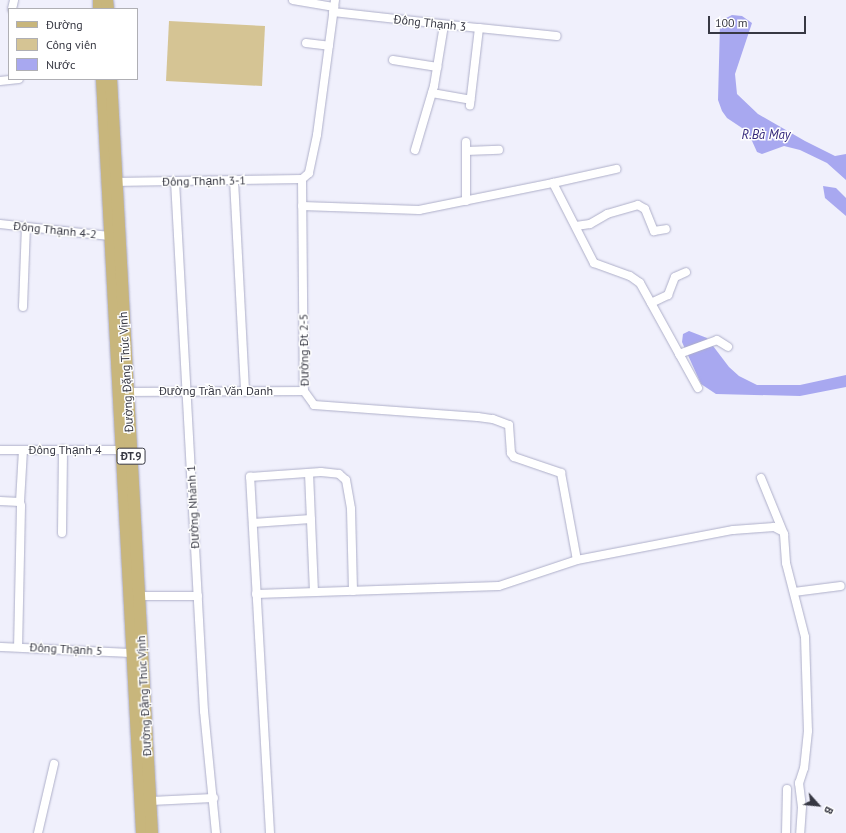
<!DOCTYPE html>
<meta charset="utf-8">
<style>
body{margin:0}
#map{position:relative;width:846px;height:833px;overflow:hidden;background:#f0f0fc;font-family:"PT Sans",sans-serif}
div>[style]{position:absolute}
.green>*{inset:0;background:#d5c494}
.water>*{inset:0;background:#a8a8f0}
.roads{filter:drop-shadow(0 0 1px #aeafc9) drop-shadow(0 0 1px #aeafc9)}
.street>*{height:8px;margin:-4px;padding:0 4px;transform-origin:4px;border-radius:4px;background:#fff}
.primary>*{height:12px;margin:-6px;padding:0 6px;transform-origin:6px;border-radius:6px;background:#c8b67c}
span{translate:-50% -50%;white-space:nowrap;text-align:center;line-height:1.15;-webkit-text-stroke:3px #fff;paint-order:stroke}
.shield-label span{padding:1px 3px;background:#fff;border:1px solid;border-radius:3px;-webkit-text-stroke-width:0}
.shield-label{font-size:11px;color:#373843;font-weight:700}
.street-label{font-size:12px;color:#373843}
.water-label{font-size:13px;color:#362a7c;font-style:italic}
.legend{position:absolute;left:8px;top:8px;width:130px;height:72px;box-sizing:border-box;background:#fff;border:1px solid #afafb4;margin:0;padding:5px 7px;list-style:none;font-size:12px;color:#373843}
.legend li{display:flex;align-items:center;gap:8px;height:20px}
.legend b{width:20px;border:1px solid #afafb4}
.north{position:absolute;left:798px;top:785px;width:40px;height:40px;-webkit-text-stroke:3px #fff;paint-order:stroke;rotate:117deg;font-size:11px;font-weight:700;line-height:16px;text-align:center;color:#373843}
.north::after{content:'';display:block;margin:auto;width:14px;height:18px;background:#373843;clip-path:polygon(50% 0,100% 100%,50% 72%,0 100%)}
.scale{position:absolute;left:708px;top:16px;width:98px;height:18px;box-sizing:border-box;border:2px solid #373843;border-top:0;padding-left:5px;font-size:12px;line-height:14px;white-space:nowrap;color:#373843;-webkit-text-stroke:3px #fff;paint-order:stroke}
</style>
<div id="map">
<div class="green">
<i style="clip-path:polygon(169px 21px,265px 26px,262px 86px,166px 81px)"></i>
</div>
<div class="water">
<i style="clip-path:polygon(732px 15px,742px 16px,752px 23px,735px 74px,737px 94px,758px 114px,805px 141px,835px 156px,846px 154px,846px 180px,827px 163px,800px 150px,784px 146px,762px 154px,757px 152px,748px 132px,727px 118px,722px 111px,718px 100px,720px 24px,722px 20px)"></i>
<i style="clip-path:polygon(823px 186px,836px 188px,846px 198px,846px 216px,825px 198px)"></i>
<i style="clip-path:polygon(689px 331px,707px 338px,729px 367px,739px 376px,757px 385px,800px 385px,846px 375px,846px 387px,800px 396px,716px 394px,701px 384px,682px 342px,683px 334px)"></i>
</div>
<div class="roads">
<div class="street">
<i style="left:293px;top:0;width:42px;rotate:9.7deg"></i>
<i style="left:335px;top:0;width:136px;rotate:97.6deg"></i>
<i style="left:317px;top:135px;width:39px;rotate:102deg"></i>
<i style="left:309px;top:173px;width:9px;rotate:139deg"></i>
<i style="left:302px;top:179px;width:212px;rotate:89.5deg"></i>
<i style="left:304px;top:391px;width:17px;rotate:54deg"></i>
<i style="left:314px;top:405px;width:164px;rotate:4.2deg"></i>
<i style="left:478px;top:417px;width:15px;rotate:8deg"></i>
<i style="left:493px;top:419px;width:17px;rotate:21deg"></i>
<i style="left:509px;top:425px;width:28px;rotate:86deg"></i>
<i style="left:511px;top:453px;width:5px;rotate:53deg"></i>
<i style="left:514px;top:457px;width:50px;rotate:18.8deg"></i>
<i style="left:561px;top:473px;width:88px;rotate:79.6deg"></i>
<i style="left:12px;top:9px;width:9px;rotate:-77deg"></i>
<i style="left:333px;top:12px;width:147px;rotate:6.3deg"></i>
<i style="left:479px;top:28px;width:78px;rotate:96.7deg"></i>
<i style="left:479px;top:28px;width:78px;rotate:5.9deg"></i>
<i style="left:306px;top:43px;width:23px;rotate:7deg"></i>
<i style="left:393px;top:60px;width:45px;rotate:9deg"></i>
<i style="left:0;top:81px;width:19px;rotate:-6deg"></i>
<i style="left:432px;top:93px;width:39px;rotate:10deg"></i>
<i style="left:415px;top:150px;width:67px;rotate:-73.5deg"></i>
<i style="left:434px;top:86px;width:62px;rotate:-80.7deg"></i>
<i style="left:466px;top:151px;width:33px;rotate:-2deg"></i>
<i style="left:234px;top:180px;width:212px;rotate:87deg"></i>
<i style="left:175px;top:181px;width:531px;rotate:86.87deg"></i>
<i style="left:204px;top:711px;width:123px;rotate:84.4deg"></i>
<i style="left:113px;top:182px;width:189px;rotate:-0.9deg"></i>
<i style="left:553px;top:183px;width:65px;rotate:-12.5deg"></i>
<i style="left:466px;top:201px;width:59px;rotate:-90deg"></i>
<i style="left:302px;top:206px;width:117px;rotate:2deg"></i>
<i style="left:419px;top:210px;width:137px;rotate:-11.4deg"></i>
<i style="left:553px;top:183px;width:90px;rotate:62.9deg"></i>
<i style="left:594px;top:263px;width:38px;rotate:20deg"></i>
<i style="left:630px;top:276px;width:12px;rotate:35deg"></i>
<i style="left:640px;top:283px;width:120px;rotate:61.1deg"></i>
<i style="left:0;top:224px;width:110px;rotate:6.3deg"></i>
<i style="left:576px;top:226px;width:14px;rotate:-8deg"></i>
<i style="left:590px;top:224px;width:20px;rotate:-30deg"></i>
<i style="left:607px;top:214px;width:32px;rotate:-16deg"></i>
<i style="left:638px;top:205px;width:8px;rotate:30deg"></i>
<i style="left:645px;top:209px;width:24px;rotate:68deg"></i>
<i style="left:654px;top:231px;width:12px;rotate:-9deg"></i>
<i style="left:651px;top:303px;width:19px;rotate:-25deg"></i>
<i style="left:668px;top:295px;width:19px;rotate:-69deg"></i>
<i style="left:675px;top:277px;width:12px;rotate:-24deg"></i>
<i style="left:23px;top:307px;width:80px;rotate:-87.9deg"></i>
<i style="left:679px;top:354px;width:40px;rotate:-20.2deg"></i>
<i style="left:717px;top:340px;width:13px;rotate:32deg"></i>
<i style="left:127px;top:392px;width:177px;rotate:-0.3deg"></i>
<i style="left:0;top:450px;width:125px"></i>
<i style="left:309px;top:473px;width:119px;rotate:87.6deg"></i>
<i style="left:761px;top:478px;width:61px;rotate:67.7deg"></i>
<i style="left:784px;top:534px;width:29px;rotate:86deg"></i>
<i style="left:786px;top:563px;width:76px;rotate:75.6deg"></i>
<i style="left:805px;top:637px;width:94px;rotate:88.2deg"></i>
<i style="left:808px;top:731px;width:37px;rotate:96deg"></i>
<i style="left:804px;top:768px;width:16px;rotate:108deg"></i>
<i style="left:799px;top:783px;width:24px;rotate:83deg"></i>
<i style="left:802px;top:807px;width:26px;rotate:94deg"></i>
<i style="left:0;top:501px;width:20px;rotate:3deg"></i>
<i style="left:20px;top:502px;width:4px;rotate:76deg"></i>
<i style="left:21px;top:506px;width:141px;rotate:91.2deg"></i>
<i style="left:20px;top:502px;width:52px;rotate:-86.7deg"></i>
<i style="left:253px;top:523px;width:58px;rotate:-3.9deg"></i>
<i style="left:62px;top:533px;width:84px;rotate:-89.3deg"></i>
<i style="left:794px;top:592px;width:47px;rotate:-7.3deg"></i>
<i style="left:256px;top:594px;width:243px;rotate:-1.9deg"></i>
<i style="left:499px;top:586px;width:82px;rotate:-18.4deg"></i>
<i style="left:577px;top:560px;width:159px;rotate:-10.9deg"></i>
<i style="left:733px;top:530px;width:41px;rotate:-4.2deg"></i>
<i style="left:774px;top:527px;width:7px;rotate:27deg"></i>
<i style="left:138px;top:596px;width:60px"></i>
<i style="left:0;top:647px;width:132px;rotate:2.6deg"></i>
<i style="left:150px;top:801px;width:64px;rotate:-2.7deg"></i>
<i style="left:38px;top:833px;width:71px;rotate:-76.9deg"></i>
<i style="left:270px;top:833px;width:357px;rotate:-93.2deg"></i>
<i style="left:250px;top:477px;width:71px;rotate:-4deg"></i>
<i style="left:321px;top:472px;width:18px;rotate:6deg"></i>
<i style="left:339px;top:474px;width:9px;rotate:41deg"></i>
<i style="left:346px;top:480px;width:29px;rotate:80deg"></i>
<i style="left:351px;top:509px;width:82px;rotate:88.6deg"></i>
<i style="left:786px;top:833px;width:44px;rotate:-88.7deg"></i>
</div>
<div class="primary">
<i style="left:99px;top:0;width:9px;rotate:90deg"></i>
<i style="left:107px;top:0;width:9px;rotate:84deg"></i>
<i style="left:102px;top:79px;width:755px;rotate:86.96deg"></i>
<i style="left:111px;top:79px;width:755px;rotate:86.89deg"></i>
</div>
</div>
<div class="shield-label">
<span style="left:131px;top:456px">ĐT.9</span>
</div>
<div class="street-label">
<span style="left:430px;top:23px;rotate:6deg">Đông Thạnh 3</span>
<span style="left:204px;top:181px;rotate:-1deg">Đông Thạnh 3-1</span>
<span style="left:55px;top:230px;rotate:6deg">Đông Thạnh 4-2</span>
<span style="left:304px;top:350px;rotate:-91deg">Đường Đt 2-5</span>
<span style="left:126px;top:372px;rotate:-93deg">Đường Đặng Thúc Vịnh</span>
<span style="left:216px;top:391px">Đường Trần Văn Danh</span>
<span style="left:65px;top:450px">Đông Thạnh 4</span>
<span style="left:193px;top:507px;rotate:-93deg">Đường Nhánh 1</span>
<span style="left:66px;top:649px;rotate:3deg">Đông Thạnh 5</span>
<span style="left:144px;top:696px;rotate:-93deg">Đường Đặng Thúc Vịnh</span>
</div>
<div class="water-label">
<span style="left:766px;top:135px">R.Bà May</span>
</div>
<ul class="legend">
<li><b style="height:5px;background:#c8b67c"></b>Đường</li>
<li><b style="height:11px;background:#d5c494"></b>Công viên</li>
<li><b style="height:11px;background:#a8a8f0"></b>Nước</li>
</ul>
<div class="north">B</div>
<div class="scale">100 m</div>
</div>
